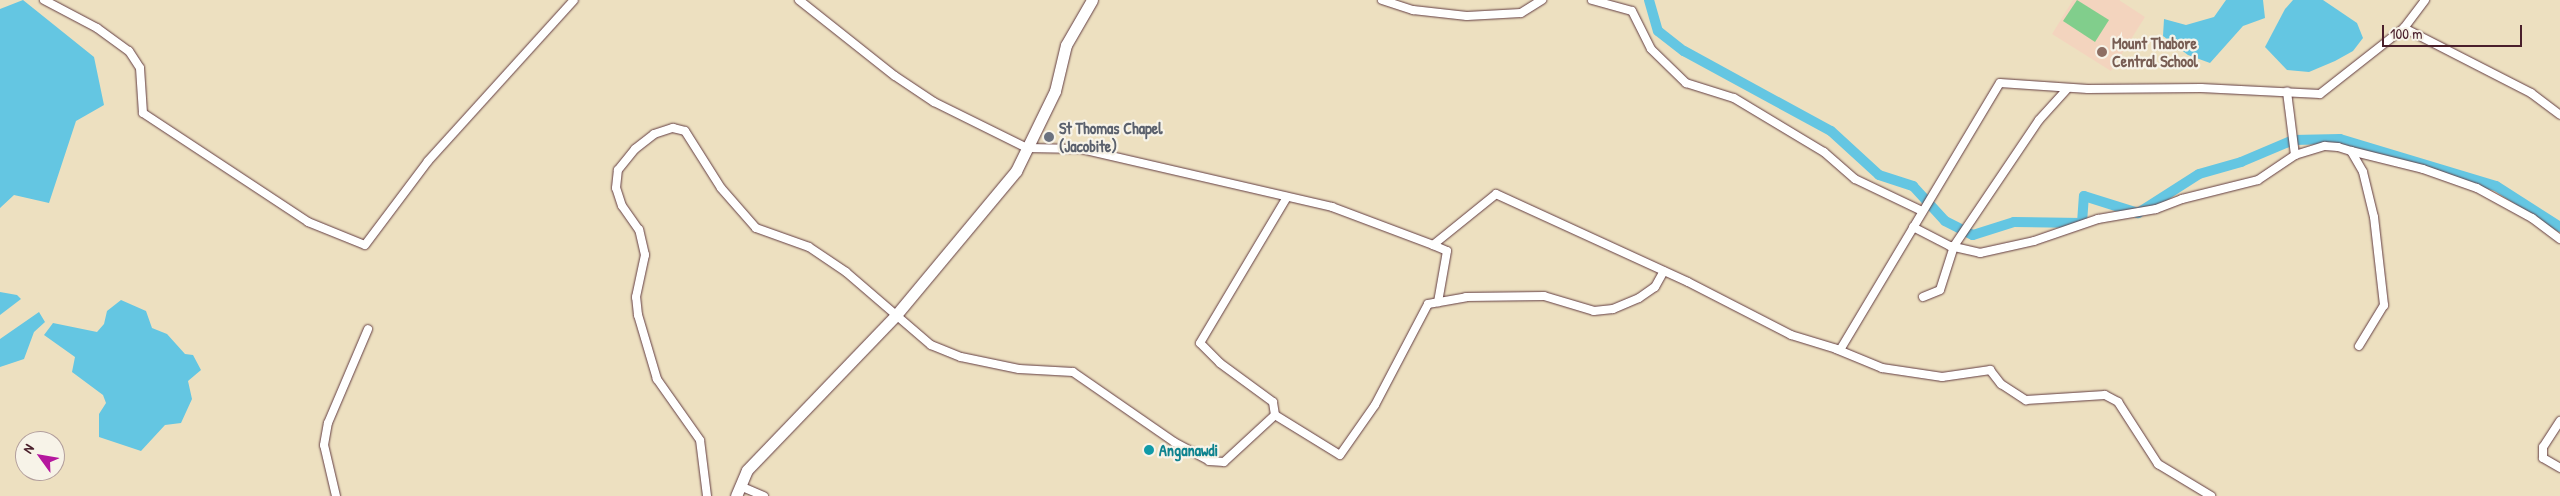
<!DOCTYPE html>
<style>
body{margin:0}
#map{position:relative;width:2560px;height:496px;overflow:hidden;background:#ede0c0;font-family:"Patrick Hand",sans-serif}
div>[style]{position:absolute}
.built>*{inset:0;background:#f3d4be}
.green>*{inset:0;background:#81ce8c}
.water>*{inset:0;background:#64c6e2}
.canal>*{height:10px;margin:-5px;padding:0 5px;transform-origin:5px;border-radius:5px;background:#64c6e2}
.roads{filter:drop-shadow(0 0 1px #623c41) drop-shadow(0 0 1px #623c41)}
.minor>*{height:8px;margin:-4px;padding:0 4px;transform-origin:4px;border-radius:4px;background:#fff}
.secondary>*{height:11px;margin:-5.5px;padding:0 5.5px;transform-origin:5.5px;border-radius:5.5px;background:#fff}
.dots>*{width:14px;height:14px;translate:-50% -50%;box-sizing:border-box;border:2px solid #f7f3e8;border-radius:50%}
span{translate:-50% -50%;white-space:nowrap;text-align:center;line-height:1.15;-webkit-text-stroke:4.5px #f7f3e8;paint-order:stroke}
.education-label{font-size:16px;color:#785e54;font-weight:700}
.left{translate:0 -50%;text-align:left}
.worship-label{font-size:16px;color:#5b616d;font-weight:700}
.culture-label{font-size:16px;color:#0d838f;font-weight:700}
.north{position:absolute;left:15px;top:431px;width:50px;height:50px;box-sizing:border-box;background:#f7f3e8;border:1px solid #b29e9c;border-radius:50%;rotate:302deg;font-size:14px;font-weight:700;line-height:20px;text-align:center;color:#4a1f2b}
.north::after{content:'';display:block;margin:auto;width:18px;height:22px;background:#b5179e;clip-path:polygon(50% 0,100% 100%,50% 72%,0 100%)}
.scale{position:absolute;left:2382px;top:25px;width:140px;height:22px;box-sizing:border-box;border:2px solid #4a1f2b;border-top:0;padding-left:6px;font-size:15px;line-height:18px;white-space:nowrap;color:#4a1f2b;-webkit-text-stroke:4px #f7f3e8;paint-order:stroke}
</style>
<div id="map">
<div class="built">
<i style="clip-path:polygon(2073px 0,2119px 0,2145px 17px,2111px 71px,2052px 34px)"></i>
</div>
<div class="green">
<i style="clip-path:polygon(2077px 0,2109px 20px,2095px 42px,2063px 21px)"></i>
</div>
<div class="water">
<i style="clip-path:polygon(23px 0,94px 57px,104px 105px,76px 121px,49px 203px,14px 195px,0 208px,0 9px)"></i>
<i style="clip-path:polygon(2226px 0,2263px 0,2265px 18px,2243px 26px,2210px 63px,2188px 55px,2163px 36px,2164px 19px,2186px 25px,2214px 17px)"></i>
<i style="clip-path:polygon(2293px 0,2323px 0,2357px 23px,2363px 38px,2353px 51px,2335px 61px,2309px 72px,2287px 70px,2265px 47px,2285px 9px)"></i>
<i style="clip-path:polygon(0 292px,17px 295px,21px 299px,0 315px)"></i>
<i style="clip-path:polygon(121px 300px,146px 311px,152px 328px,167px 334px,185px 354px,193px 355px,201px 370px,188px 381px,192px 399px,181px 423px,165px 425px,141px 451px,99px 437px,99px 414px,106px 403px,103px 395px,72px 372px,75px 357px,44px 335px,53px 323px,97px 332px,104px 324px,107px 311px)"></i>
<i style="clip-path:polygon(39px 312px,45px 322px,34px 332px,24px 359px,0 367px,0 339px)"></i>
</div>
<div class="canal">
<i style="left:1649px;top:0;width:32px;rotate:74deg"></i>
<i style="left:1658px;top:31px;width:33px;rotate:38deg"></i>
<i style="left:1684px;top:51px;width:167px;rotate:28.6deg"></i>
<i style="left:1831px;top:131px;width:65px;rotate:42.5deg"></i>
<i style="left:1879px;top:175px;width:36px;rotate:18deg"></i>
<i style="left:1913px;top:186px;width:47px;rotate:47.6deg"></i>
<i style="left:1945px;top:221px;width:31px;rotate:27deg"></i>
<i style="left:1973px;top:235px;width:43px;rotate:-17.6deg"></i>
<i style="left:2014px;top:222px;width:68px;rotate:0.8deg"></i>
<i style="left:2082px;top:223px;width:27px;rotate:-86deg"></i>
<i style="left:2084px;top:196px;width:57px;rotate:17.5deg"></i>
<i style="left:2138px;top:213px;width:72px;rotate:-32.6deg"></i>
<i style="left:2199px;top:174px;width:44px;rotate:-15.9deg"></i>
<i style="left:2241px;top:162px;width:56px;rotate:-22.9deg"></i>
<i style="left:2293px;top:140px;width:47px;rotate:-1.2deg"></i>
<i style="left:2340px;top:139px;width:163px;rotate:16.8deg"></i>
<i style="left:2496px;top:186px;width:76px;rotate:32.6deg"></i>
</div>
<div class="roads">
<div class="minor">
<i style="left:44px;top:0;width:60px;rotate:27.8deg"></i>
<i style="left:97px;top:28px;width:39px;rotate:36deg"></i>
<i style="left:129px;top:51px;width:20px;rotate:57deg"></i>
<i style="left:140px;top:68px;width:45px;rotate:86.2deg"></i>
<i style="left:143px;top:113px;width:198px;rotate:33.4deg"></i>
<i style="left:308px;top:222px;width:61px;rotate:22deg"></i>
<i style="left:365px;top:245px;width:105px;rotate:-53.1deg"></i>
<i style="left:428px;top:161px;width:217px;rotate:-47.8deg"></i>
<i style="left:799px;top:0;width:122px;rotate:38.4deg"></i>
<i style="left:895px;top:76px;width:47px;rotate:33.7deg"></i>
<i style="left:934px;top:102px;width:104px;rotate:26.3deg"></i>
<i style="left:1027px;top:148px;width:54px;rotate:1.1deg"></i>
<i style="left:1081px;top:149px;width:258px;rotate:13deg"></i>
<i style="left:1332px;top:207px;width:108px;rotate:20.6deg"></i>
<i style="left:1433px;top:245px;width:81px;rotate:-39deg"></i>
<i style="left:1496px;top:194px;width:211px;rotate:24.6deg"></i>
<i style="left:1688px;top:282px;width:116px;rotate:27.2deg"></i>
<i style="left:1791px;top:335px;width:51px;rotate:17deg"></i>
<i style="left:1840px;top:350px;width:311px;rotate:-59.1deg"></i>
<i style="left:2000px;top:83px;width:88px;rotate:3.9deg"></i>
<i style="left:2088px;top:89px;width:113px;rotate:-0.5deg"></i>
<i style="left:2201px;top:88px;width:119px;rotate:2.9deg"></i>
<i style="left:2320px;top:94px;width:107px;rotate:-38.2deg"></i>
<i style="left:2404px;top:28px;width:35px;rotate:-53deg"></i>
<i style="left:1382px;top:0;width:33px;rotate:18deg"></i>
<i style="left:1413px;top:10px;width:54px;rotate:6.3deg"></i>
<i style="left:1467px;top:16px;width:54px;rotate:-3.2deg"></i>
<i style="left:1521px;top:13px;width:25px;rotate:-32deg"></i>
<i style="left:1592px;top:0;width:41px;rotate:15.4deg"></i>
<i style="left:1632px;top:11px;width:42px;rotate:63.4deg"></i>
<i style="left:1651px;top:49px;width:49px;rotate:44.2deg"></i>
<i style="left:1686px;top:83px;width:50px;rotate:17.4deg"></i>
<i style="left:1734px;top:98px;width:105px;rotate:31deg"></i>
<i style="left:1824px;top:152px;width:41px;rotate:41.1deg"></i>
<i style="left:1855px;top:179px;width:74px;rotate:25.5deg"></i>
<i style="left:2404px;top:28px;width:143px;rotate:27.1deg"></i>
<i style="left:2531px;top:93px;width:36px;rotate:37deg"></i>
<i style="left:2351px;top:151px;width:74px;rotate:14deg"></i>
<i style="left:2423px;top:169px;width:57px;rotate:19.4deg"></i>
<i style="left:2477px;top:188px;width:63px;rotate:28.6deg"></i>
<i style="left:2532px;top:218px;width:35px;rotate:37deg"></i>
<i style="left:2295px;top:155px;width:31px;rotate:-17deg"></i>
<i style="left:2325px;top:146px;width:13px;rotate:4deg"></i>
<i style="left:2338px;top:147px;width:14px;rotate:17deg"></i>
<i style="left:2351px;top:151px;width:24px;rotate:60deg"></i>
<i style="left:2363px;top:172px;width:46px;rotate:76.3deg"></i>
<i style="left:2374px;top:217px;width:89px;rotate:83.5deg"></i>
<i style="left:2384px;top:305px;width:48px;rotate:121.4deg"></i>
<i style="left:1913px;top:227px;width:42px;rotate:27.2deg"></i>
<i style="left:1950px;top:246px;width:31px;rotate:13deg"></i>
<i style="left:1980px;top:253px;width:55px;rotate:-12.5deg"></i>
<i style="left:2034px;top:241px;width:68px;rotate:-19deg"></i>
<i style="left:2098px;top:219px;width:59px;rotate:-9.8deg"></i>
<i style="left:2156px;top:209px;width:28px;rotate:-21deg"></i>
<i style="left:2182px;top:199px;width:78px;rotate:-14deg"></i>
<i style="left:2258px;top:180px;width:45px;rotate:-34deg"></i>
<i style="left:2295px;top:155px;width:64px;rotate:-97.2deg"></i>
<i style="left:1433px;top:245px;width:15px;rotate:23deg"></i>
<i style="left:1447px;top:251px;width:52px;rotate:100deg"></i>
<i style="left:1923px;top:297px;width:18px;rotate:-22deg"></i>
<i style="left:1940px;top:290px;width:46px;rotate:-72.3deg"></i>
<i style="left:1954px;top:246px;width:152px;rotate:-56deg"></i>
<i style="left:2039px;top:120px;width:43px;rotate:-47.8deg"></i>
<i style="left:1836px;top:349px;width:50px;rotate:22.4deg"></i>
<i style="left:1882px;top:368px;width:61px;rotate:8.5deg"></i>
<i style="left:1942px;top:377px;width:49px;rotate:-8.3deg"></i>
<i style="left:1990px;top:370px;width:18px;rotate:52deg"></i>
<i style="left:2001px;top:384px;width:30px;rotate:33deg"></i>
<i style="left:2026px;top:400px;width:79px;rotate:-3.6deg"></i>
<i style="left:2105px;top:395px;width:15px;rotate:28deg"></i>
<i style="left:2118px;top:402px;width:74px;rotate:57.2deg"></i>
<i style="left:2158px;top:464px;width:62px;rotate:31.1deg"></i>
<i style="left:1275px;top:415px;width:13px;rotate:-99deg"></i>
<i style="left:1273px;top:402px;width:66px;rotate:-143.7deg"></i>
<i style="left:1220px;top:363px;width:28px;rotate:-135deg"></i>
<i style="left:1200px;top:343px;width:170px;rotate:-59.2deg"></i>
<i style="left:2560px;top:421px;width:31px;rotate:123deg"></i>
<i style="left:2543px;top:447px;width:11px;rotate:90deg"></i>
<i style="left:2543px;top:458px;width:20px;rotate:30deg"></i>
<i style="left:740px;top:486px;width:26px;rotate:23deg"></i>
<i style="left:336px;top:496px;width:52px;rotate:-103.2deg"></i>
<i style="left:324px;top:445px;width:22px;rotate:-80deg"></i>
<i style="left:328px;top:423px;width:102px;rotate:-66.9deg"></i>
<i style="left:707px;top:496px;width:56px;rotate:-97.1deg"></i>
<i style="left:700px;top:440px;width:75px;rotate:-125.2deg"></i>
<i style="left:657px;top:379px;width:67px;rotate:-106.5deg"></i>
<i style="left:638px;top:315px;width:18px;rotate:-96deg"></i>
<i style="left:636px;top:297px;width:43px;rotate:-77.9deg"></i>
<i style="left:645px;top:255px;width:26px;rotate:-103deg"></i>
<i style="left:639px;top:230px;width:29px;rotate:-125deg"></i>
<i style="left:622px;top:206px;width:19px;rotate:-108deg"></i>
<i style="left:616px;top:188px;width:18px;rotate:-84deg"></i>
<i style="left:618px;top:170px;width:27px;rotate:-51deg"></i>
<i style="left:635px;top:149px;width:24px;rotate:-38deg"></i>
<i style="left:654px;top:134px;width:20px;rotate:-18deg"></i>
<i style="left:673px;top:128px;width:12px;rotate:14deg"></i>
<i style="left:685px;top:131px;width:67px;rotate:57.7deg"></i>
<i style="left:721px;top:188px;width:53px;rotate:48.8deg"></i>
<i style="left:756px;top:228px;width:56px;rotate:19.7deg"></i>
<i style="left:809px;top:247px;width:45px;rotate:34deg"></i>
<i style="left:846px;top:272px;width:112px;rotate:40.7deg"></i>
<i style="left:931px;top:345px;width:32px;rotate:22deg"></i>
<i style="left:961px;top:357px;width:59px;rotate:11.7deg"></i>
<i style="left:1019px;top:369px;width:54px;rotate:3.2deg"></i>
<i style="left:1073px;top:372px;width:123px;rotate:34.7deg"></i>
<i style="left:1174px;top:442px;width:40px;rotate:28deg"></i>
<i style="left:1209px;top:461px;width:15px;rotate:4deg"></i>
<i style="left:1224px;top:462px;width:69px;rotate:-42.7deg"></i>
<i style="left:1275px;top:415px;width:76px;rotate:31.6deg"></i>
<i style="left:1340px;top:455px;width:61px;rotate:-55deg"></i>
<i style="left:1375px;top:405px;width:114px;rotate:-62.3deg"></i>
<i style="left:1428px;top:304px;width:39px;rotate:-10deg"></i>
<i style="left:1466px;top:297px;width:78px;rotate:-0.7deg"></i>
<i style="left:1544px;top:296px;width:52px;rotate:16.7deg"></i>
<i style="left:1594px;top:311px;width:19px;rotate:-6deg"></i>
<i style="left:1613px;top:309px;width:28px;rotate:-23deg"></i>
<i style="left:1639px;top:298px;width:19px;rotate:-35deg"></i>
<i style="left:1655px;top:287px;width:18px;rotate:-61deg"></i>
</div>
<div class="secondary">
<i style="left:736px;top:496px;width:28px;rotate:-67deg"></i>
<i style="left:747px;top:470px;width:215px;rotate:-46.1deg"></i>
<i style="left:896px;top:315px;width:187px;rotate:-50.2deg"></i>
<i style="left:1016px;top:171px;width:89px;rotate:-64deg"></i>
<i style="left:1055px;top:91px;width:47px;rotate:-76.6deg"></i>
<i style="left:1066px;top:45px;width:52px;rotate:-60deg"></i>
</div>
</div>
<div class="dots">
<i style="left:2102px;top:52px;background:#8d6e63"></i>
<i style="left:1049px;top:137px;background:#6b7280"></i>
<i style="left:1149px;top:450px;background:#0f9aa8"></i>
</div>
<div class="education-label">
<span class="left" style="left:2112px;top:52px">Mount Thabore<br>Central School</span>
</div>
<div class="worship-label">
<span class="left" style="left:1059px;top:137px">St Thomas Chapel<br>(Jacobite)</span>
</div>
<div class="culture-label">
<span class="left" style="left:1159px;top:450px">Anganawdi</span>
</div>
<div class="north">N</div>
<div class="scale">100 m</div>
</div>
